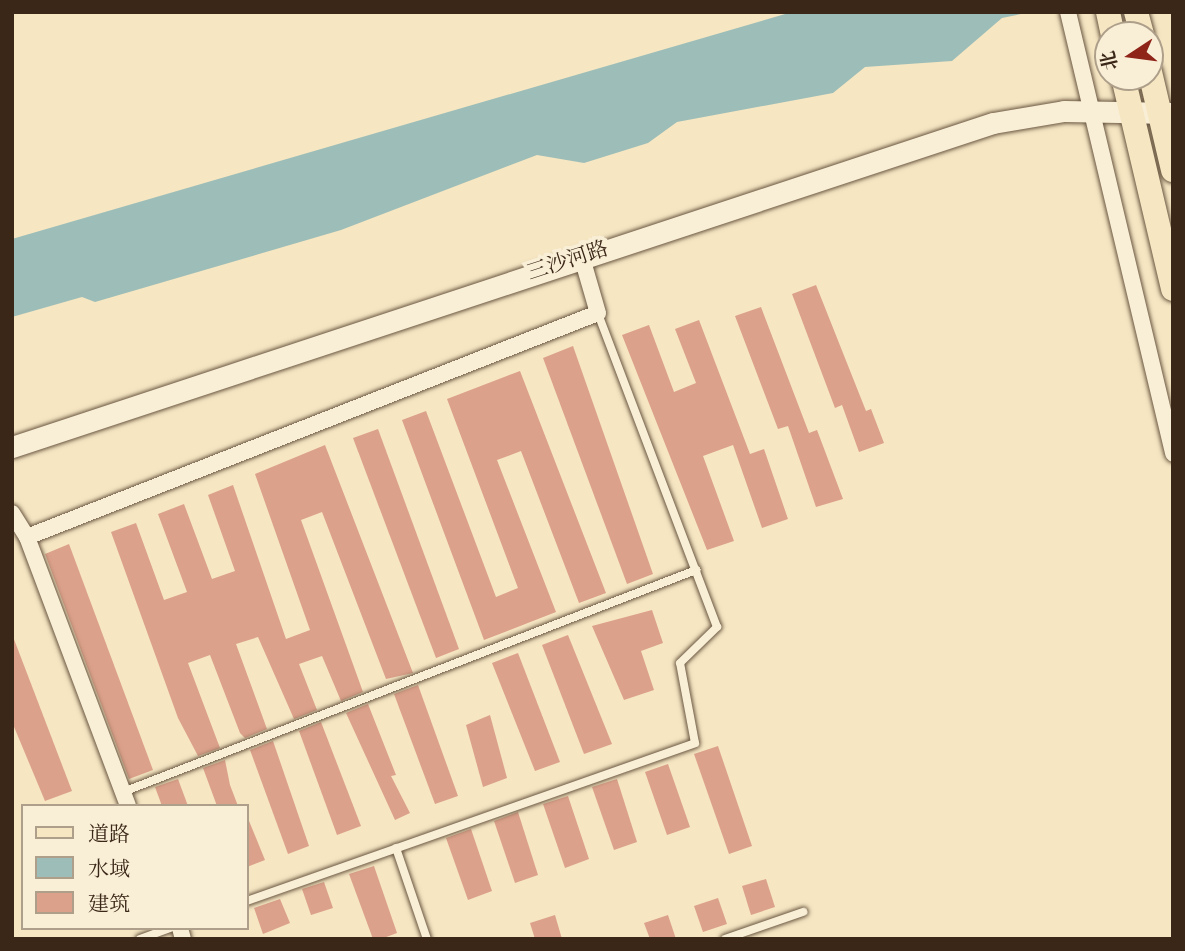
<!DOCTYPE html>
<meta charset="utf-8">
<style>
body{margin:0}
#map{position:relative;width:1185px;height:951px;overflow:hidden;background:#f6e6c2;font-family:"IM FELL English","Noto Serif SC",serif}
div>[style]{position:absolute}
.water>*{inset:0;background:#9dbeb8}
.building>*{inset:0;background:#dca18a}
.roads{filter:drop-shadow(0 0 2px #6a5742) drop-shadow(0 0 2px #6a5742)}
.lane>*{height:8px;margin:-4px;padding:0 4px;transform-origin:4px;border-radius:4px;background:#f9efd7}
.street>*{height:16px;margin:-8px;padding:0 8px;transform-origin:8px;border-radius:8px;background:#f9efd7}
.secondary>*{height:21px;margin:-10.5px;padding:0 10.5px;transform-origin:10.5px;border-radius:10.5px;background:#f9efd7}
.primary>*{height:24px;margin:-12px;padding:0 12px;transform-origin:12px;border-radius:12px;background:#f6e6c2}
span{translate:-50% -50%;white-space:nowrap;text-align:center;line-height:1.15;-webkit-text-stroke:7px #f9efd7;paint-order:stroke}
.street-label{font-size:21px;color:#3b2717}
.frame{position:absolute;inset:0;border:14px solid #3b2717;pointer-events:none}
.legend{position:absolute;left:21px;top:804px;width:228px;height:126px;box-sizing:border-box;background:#f9efd7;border:2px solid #ad9f8a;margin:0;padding:9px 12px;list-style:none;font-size:21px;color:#3b2717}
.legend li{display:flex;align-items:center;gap:14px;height:35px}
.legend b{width:35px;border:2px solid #ad9f8a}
.north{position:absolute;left:1094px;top:21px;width:70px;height:70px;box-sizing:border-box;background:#f9efd7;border:2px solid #ad9f8a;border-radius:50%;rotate:257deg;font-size:19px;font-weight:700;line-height:28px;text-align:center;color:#3b2717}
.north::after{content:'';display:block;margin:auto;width:24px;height:32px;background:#8f2418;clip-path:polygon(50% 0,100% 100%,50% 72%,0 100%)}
</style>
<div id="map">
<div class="water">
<i style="clip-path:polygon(792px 12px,1031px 12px,1002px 18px,952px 61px,865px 67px,833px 93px,677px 122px,648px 143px,584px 163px,537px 155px,341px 230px,95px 302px,82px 297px,12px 317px,12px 239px)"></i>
</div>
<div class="building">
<i style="clip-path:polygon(816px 285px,866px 411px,871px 409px,884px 443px,859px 452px,842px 405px,835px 408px,792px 294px)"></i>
<i style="clip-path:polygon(761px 307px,809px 433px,817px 430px,843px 499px,816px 507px,788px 426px,778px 429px,735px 316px)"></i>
<i style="clip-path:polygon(699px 320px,750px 454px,764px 449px,788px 519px,762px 528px,733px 445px,703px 456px,734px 541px,707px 550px,622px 335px,649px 325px,674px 392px,696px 383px,675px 329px)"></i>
<i style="clip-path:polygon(573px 346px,653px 574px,627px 584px,543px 358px)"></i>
<i style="clip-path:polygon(520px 371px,606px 593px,579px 603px,521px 451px,497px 460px,556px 612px,484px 640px,402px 420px,426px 411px,496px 597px,518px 588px,447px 399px)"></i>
<i style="clip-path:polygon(378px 429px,459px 649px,436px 658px,353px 438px)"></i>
<i style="clip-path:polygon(325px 445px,413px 673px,386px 679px,322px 512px,301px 520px,363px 692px,341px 701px,322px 656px,299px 664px,317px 710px,294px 719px,258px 637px,236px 644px,267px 729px,245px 738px,240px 733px,210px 655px,188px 663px,220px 748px,198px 756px,178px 718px,111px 532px,136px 523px,164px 600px,187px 592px,158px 514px,184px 504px,212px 579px,235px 571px,208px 495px,233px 485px,286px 639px,310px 630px,255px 474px)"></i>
<i style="clip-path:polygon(69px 544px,153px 770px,129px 779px,45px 554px)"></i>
<i style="clip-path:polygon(652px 610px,663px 643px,641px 651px,654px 690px,624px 700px,592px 626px)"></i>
<i style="clip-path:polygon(12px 634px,72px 791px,45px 801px,12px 722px)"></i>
<i style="clip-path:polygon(568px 635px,612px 744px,584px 754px,542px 645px)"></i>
<i style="clip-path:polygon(518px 653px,560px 762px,535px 771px,492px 663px)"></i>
<i style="clip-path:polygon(418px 685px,458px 796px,435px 804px,394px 694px)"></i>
<i style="clip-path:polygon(368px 704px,396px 775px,391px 776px,410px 813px,395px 820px,346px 713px)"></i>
<i style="clip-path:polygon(490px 715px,507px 778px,483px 787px,466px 725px)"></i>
<i style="clip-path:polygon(321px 722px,361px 826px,337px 835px,299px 731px)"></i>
<i style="clip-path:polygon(273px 741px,309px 846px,288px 854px,250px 750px)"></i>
<i style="clip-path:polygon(718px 746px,752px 846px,729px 854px,694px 754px)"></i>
<i style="clip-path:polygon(225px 760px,230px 785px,238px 806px,217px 806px,203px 768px)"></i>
<i style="clip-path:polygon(668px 764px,690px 827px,667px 835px,645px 772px)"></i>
<i style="clip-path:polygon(178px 779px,188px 806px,162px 806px,155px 787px)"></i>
<i style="clip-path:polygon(617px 779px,637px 842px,614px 850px,592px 787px)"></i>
<i style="clip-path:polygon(568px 796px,589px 859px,565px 868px,543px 804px)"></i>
<i style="clip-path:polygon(518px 812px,538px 875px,515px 883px,494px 821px)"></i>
<i style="clip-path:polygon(247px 816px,265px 860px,247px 867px)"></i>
<i style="clip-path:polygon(471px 829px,492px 891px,468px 900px,446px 838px)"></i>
<i style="clip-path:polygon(374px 866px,397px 933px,381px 939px,373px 939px,349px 874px)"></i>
<i style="clip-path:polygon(766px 879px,775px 907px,751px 915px,742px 886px)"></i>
<i style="clip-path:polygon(324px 882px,333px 908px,311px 915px,302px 889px)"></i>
<i style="clip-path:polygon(718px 898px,727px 924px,703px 932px,694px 906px)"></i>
<i style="clip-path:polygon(280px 899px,290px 923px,263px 934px,254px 908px)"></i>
<i style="clip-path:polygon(555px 915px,562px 939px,535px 939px,530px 923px)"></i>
<i style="clip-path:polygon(668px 915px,676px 939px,650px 939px,644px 923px)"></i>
</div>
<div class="roads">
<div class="lane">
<i style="left:123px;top:792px;width:615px;rotate:-21.18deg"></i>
<i style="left:396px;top:848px;width:96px;rotate:71.2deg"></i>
<i style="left:247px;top:901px;width:475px;rotate:-19.4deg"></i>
<i style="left:695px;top:743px;width:81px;rotate:-100.6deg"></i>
<i style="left:680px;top:663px;width:52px;rotate:-44.2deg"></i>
<i style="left:717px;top:627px;width:336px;rotate:-110.8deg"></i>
<i style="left:140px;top:939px;width:32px;rotate:-20deg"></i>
<i style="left:725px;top:939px;width:83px;rotate:-19.1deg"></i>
</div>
<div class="street">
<i style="left:1068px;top:12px;width:454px;rotate:76.6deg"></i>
<i style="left:12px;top:513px;width:28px;rotate:58deg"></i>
<i style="left:27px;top:537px;width:287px;rotate:69.4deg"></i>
<i style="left:27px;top:537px;width:613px;rotate:-21.42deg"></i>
<i style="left:598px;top:313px;width:57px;rotate:-106.2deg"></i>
<i style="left:180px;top:928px;width:11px;rotate:75deg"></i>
</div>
<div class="secondary">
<i style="left:12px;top:447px;width:1033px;rotate:-18.28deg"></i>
<i style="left:993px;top:123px;width:72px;rotate:-9.6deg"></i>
<i style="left:1064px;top:111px;width:109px;rotate:1.1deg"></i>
</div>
<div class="primary">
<i style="left:1108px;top:12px;width:24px;rotate:78deg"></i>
<i style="left:1136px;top:12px;width:24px;rotate:75deg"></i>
<i style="left:1150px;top:72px;width:101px;rotate:76.8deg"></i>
<i style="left:1123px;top:77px;width:218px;rotate:76.7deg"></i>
</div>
</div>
<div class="street-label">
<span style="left:568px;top:262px;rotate:-18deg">三沙河路</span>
</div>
<div class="frame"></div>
<ul class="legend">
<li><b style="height:9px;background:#f6e6c2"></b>道路</li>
<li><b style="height:19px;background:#9dbeb8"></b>水域</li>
<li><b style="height:19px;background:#dca18a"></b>建筑</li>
</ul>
<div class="north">北</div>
</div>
